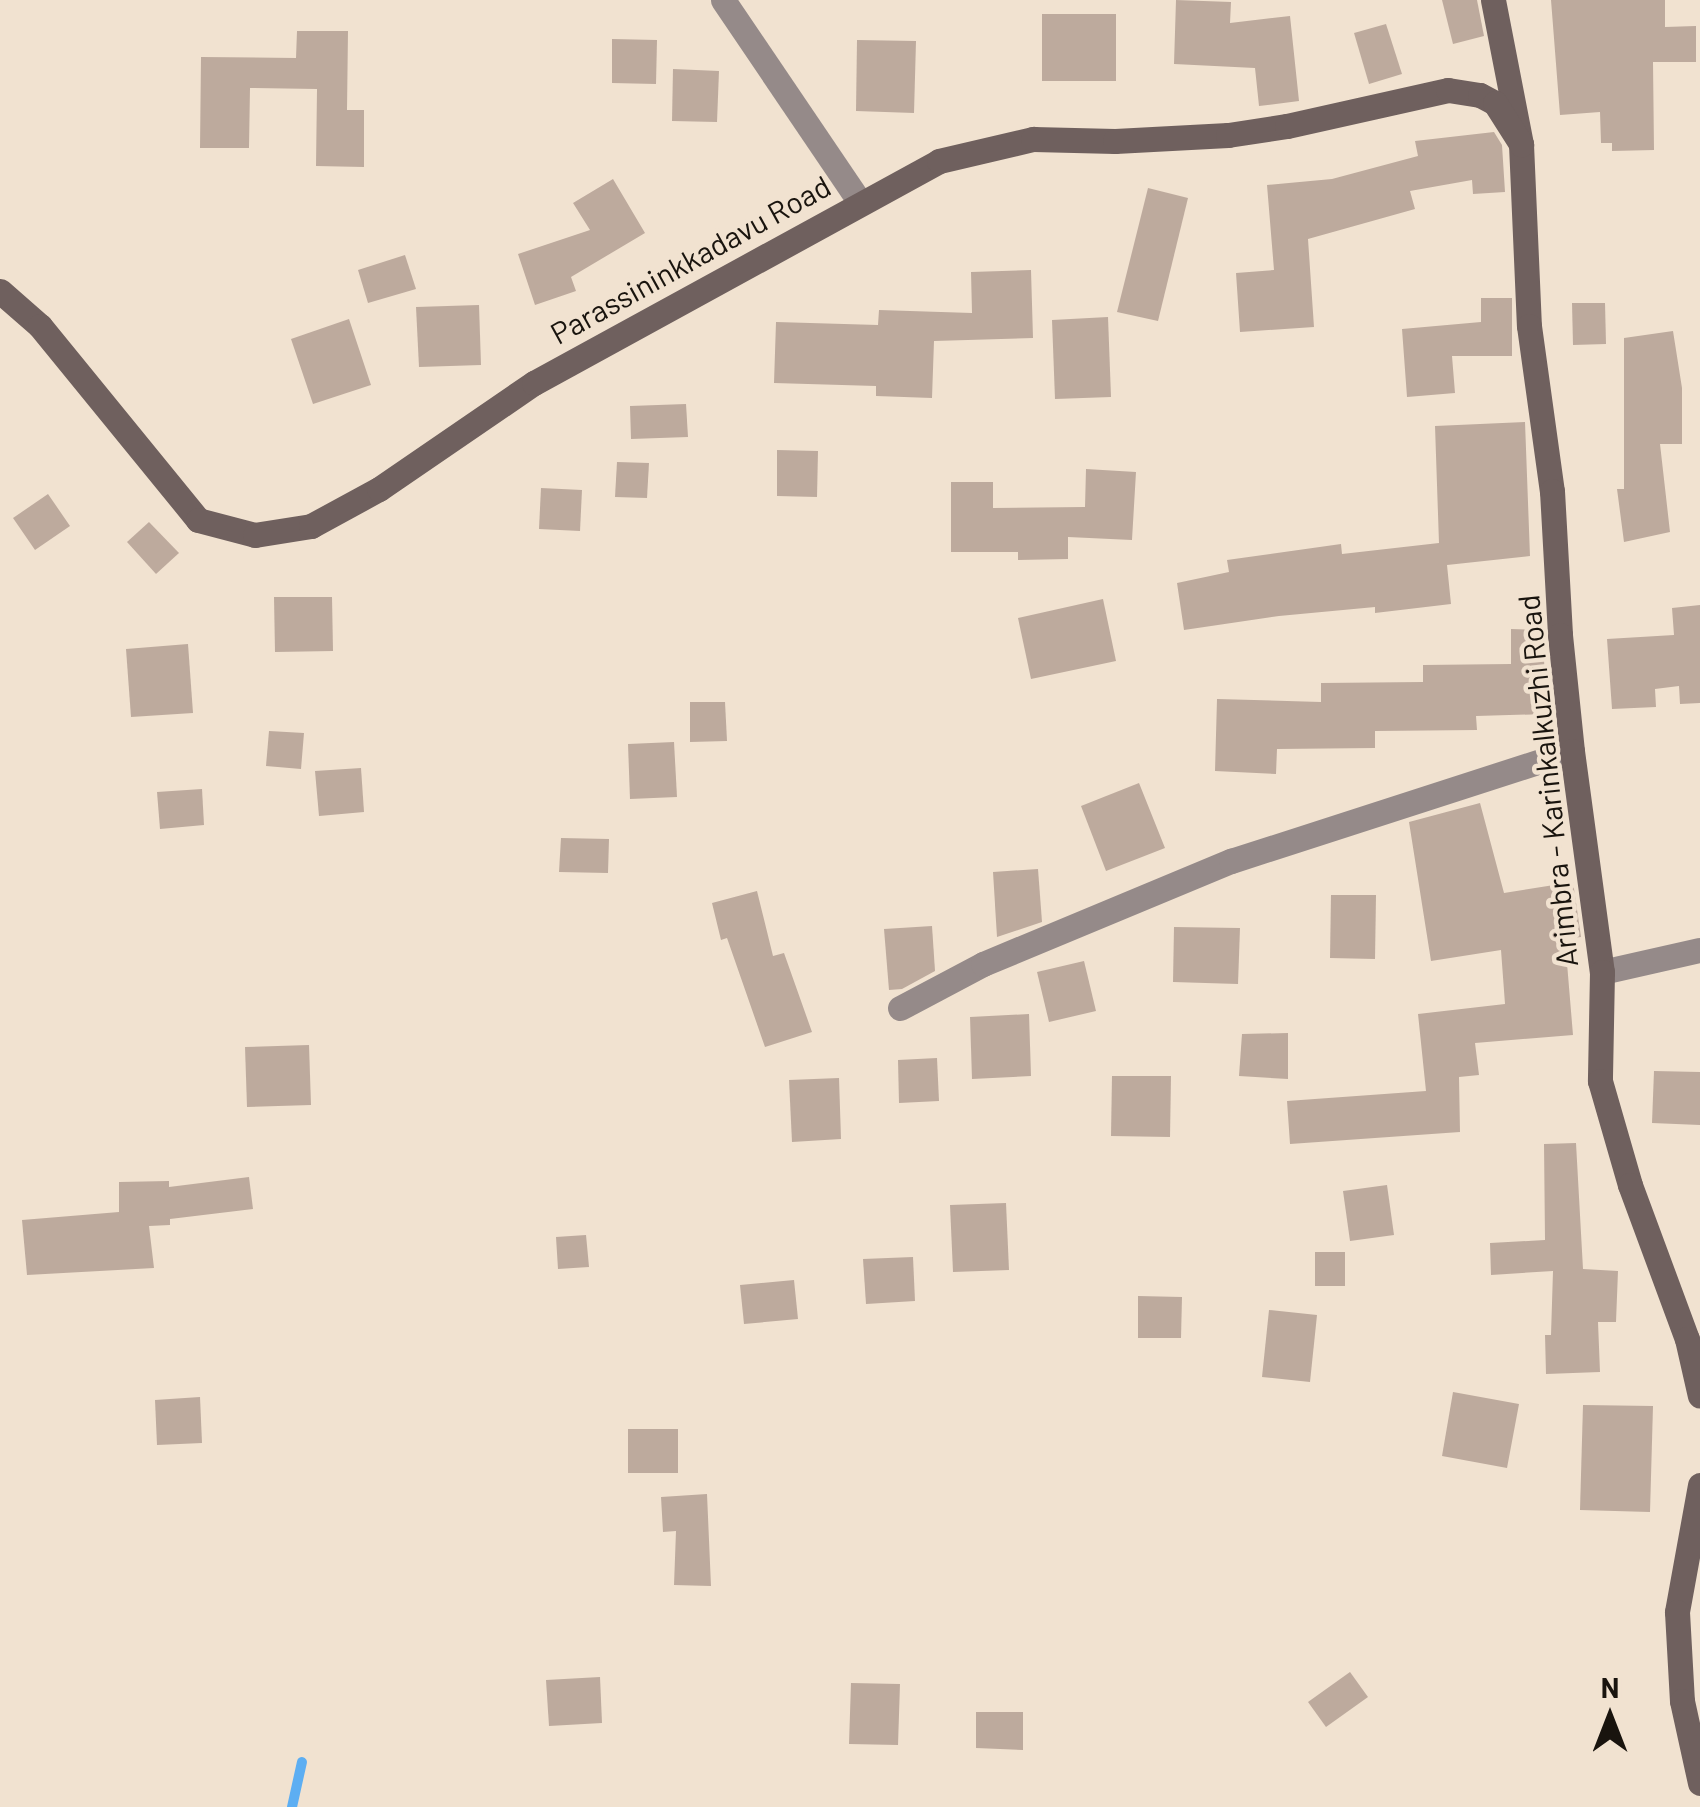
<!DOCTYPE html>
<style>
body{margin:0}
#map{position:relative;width:1700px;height:1807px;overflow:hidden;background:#f1e2d0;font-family:Barlow,sans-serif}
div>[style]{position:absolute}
.stream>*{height:10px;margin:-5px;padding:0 5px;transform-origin:5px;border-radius:5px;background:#5daef2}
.building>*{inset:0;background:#bdaa9d}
.street>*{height:25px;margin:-12.5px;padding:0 12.5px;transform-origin:12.5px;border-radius:12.5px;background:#958a89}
.secondary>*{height:25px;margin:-12.5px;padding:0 12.5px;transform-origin:12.5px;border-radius:12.5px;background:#6f605e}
span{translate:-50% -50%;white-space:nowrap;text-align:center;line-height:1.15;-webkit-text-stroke:9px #f1e2d0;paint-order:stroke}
.street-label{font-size:30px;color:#19140e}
.north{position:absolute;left:1560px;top:1667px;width:100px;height:100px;-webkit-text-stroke:8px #f1e2d0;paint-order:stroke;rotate:0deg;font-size:28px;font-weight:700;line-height:40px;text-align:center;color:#19140e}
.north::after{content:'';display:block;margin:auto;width:35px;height:45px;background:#19140e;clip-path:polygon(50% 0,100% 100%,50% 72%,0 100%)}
</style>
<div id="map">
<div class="stream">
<i style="left:292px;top:1807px;width:46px;rotate:-77.5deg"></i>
</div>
<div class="building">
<i style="clip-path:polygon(1176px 0,1231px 2px,1230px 23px,1290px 16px,1299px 101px,1259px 106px,1255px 68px,1174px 64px)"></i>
<i style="clip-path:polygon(1442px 0,1477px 0,1484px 36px,1453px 44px)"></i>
<i style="clip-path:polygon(1551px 0,1665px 0,1665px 27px,1696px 26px,1696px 62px,1653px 62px,1654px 150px,1612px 151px,1612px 143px,1601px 143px,1600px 112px,1560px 115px)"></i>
<i style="clip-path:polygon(1042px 14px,1116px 14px,1116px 81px,1042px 81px)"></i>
<i style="clip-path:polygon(1386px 24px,1402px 74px,1369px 84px,1354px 33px)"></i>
<i style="clip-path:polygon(297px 31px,348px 31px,347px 110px,364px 110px,364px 167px,316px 166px,317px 89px,250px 88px,249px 148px,200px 148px,201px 57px,296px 58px)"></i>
<i style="clip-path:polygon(612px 39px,657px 40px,656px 84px,612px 83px)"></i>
<i style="clip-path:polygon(857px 40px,916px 41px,914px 113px,856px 111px)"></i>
<i style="clip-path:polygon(673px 69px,719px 71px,717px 122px,672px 121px)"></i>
<i style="clip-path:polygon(1494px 132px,1502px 145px,1505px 192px,1473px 194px,1472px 180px,1410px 191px,1415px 209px,1308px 239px,1314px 327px,1240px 332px,1236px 273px,1274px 270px,1267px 185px,1332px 179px,1418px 156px,1415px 141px)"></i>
<i style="clip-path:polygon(613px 179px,645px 233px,571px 277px,576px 291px,535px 305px,518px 254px,590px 230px,573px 203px)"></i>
<i style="clip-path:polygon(1148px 188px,1188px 198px,1158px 321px,1117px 312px)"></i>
<i style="clip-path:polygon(405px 255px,416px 289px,368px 303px,358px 270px)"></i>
<i style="clip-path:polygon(1031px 270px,1033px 338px,934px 341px,932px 398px,876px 396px,876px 386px,774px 383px,776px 322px,878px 325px,879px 310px,972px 313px,971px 272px)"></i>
<i style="clip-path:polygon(1481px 298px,1512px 298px,1512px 356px,1452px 356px,1455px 393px,1407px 397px,1402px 329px,1481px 322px)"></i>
<i style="clip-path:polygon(1572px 303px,1605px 303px,1606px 344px,1573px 345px)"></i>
<i style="clip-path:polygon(479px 305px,481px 365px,419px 367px,416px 307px)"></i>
<i style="clip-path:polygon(1108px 317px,1111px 397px,1055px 399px,1052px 320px)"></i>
<i style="clip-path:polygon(349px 319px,371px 385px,313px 404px,291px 339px)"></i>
<i style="clip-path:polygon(1673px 331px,1682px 388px,1682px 444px,1660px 444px,1670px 532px,1624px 542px,1617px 489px,1624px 489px,1624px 338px)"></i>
<i style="clip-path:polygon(686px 404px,688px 437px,631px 439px,630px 406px)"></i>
<i style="clip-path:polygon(1525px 422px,1530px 556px,1447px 565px,1451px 604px,1375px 613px,1375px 607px,1279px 616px,1184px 630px,1177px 583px,1229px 572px,1227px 560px,1341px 544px,1342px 554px,1439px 543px,1435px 426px)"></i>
<i style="clip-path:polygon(777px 450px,818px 451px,817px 497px,777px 496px)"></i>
<i style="clip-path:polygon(617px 462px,649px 463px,647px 498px,615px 497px)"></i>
<i style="clip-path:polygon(1086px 469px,1136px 472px,1132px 540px,1068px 537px,1068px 559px,1018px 560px,1018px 552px,951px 552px,951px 482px,993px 482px,993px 508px,1085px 507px)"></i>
<i style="clip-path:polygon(541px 488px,582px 490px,580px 531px,539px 529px)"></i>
<i style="clip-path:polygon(48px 494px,70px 526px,35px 550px,13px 518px)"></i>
<i style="clip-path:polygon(149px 522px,179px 553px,156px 574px,127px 542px)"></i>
<i style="clip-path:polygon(274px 597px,332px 597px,333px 651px,275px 652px)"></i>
<i style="clip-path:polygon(1103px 599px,1116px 661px,1031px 679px,1018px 618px)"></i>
<i style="clip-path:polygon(1700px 605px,1700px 703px,1680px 704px,1679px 686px,1655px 689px,1656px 707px,1612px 709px,1607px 639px,1674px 635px,1672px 608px)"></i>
<i style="clip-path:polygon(1511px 629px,1543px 630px,1546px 714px,1476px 716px,1477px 730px,1375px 731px,1375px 748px,1277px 749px,1276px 774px,1215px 771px,1217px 699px,1321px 702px,1321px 683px,1423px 682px,1423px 665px,1511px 664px)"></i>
<i style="clip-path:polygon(188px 644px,193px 713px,131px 717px,126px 649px)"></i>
<i style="clip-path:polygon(690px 702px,725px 702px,727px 741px,690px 742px)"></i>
<i style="clip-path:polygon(269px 731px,304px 733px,301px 769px,266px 766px)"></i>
<i style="clip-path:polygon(674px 742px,677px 797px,630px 799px,628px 744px)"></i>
<i style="clip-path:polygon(361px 768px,364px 812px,319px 816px,315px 771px)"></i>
<i style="clip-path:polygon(1139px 783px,1165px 848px,1106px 871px,1081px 806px)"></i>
<i style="clip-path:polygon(202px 789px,204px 825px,160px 829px,157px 792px)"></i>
<i style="clip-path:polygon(1480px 803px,1504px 893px,1573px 882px,1581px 937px,1565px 939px,1573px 1035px,1475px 1043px,1479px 1075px,1459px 1077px,1460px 1132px,1290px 1144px,1287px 1101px,1426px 1091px,1418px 1014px,1505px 1004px,1501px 950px,1431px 961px,1409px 822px)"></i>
<i style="clip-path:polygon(561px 838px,609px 839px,608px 873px,559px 872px)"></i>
<i style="clip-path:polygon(1038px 869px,1042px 922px,997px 937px,993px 872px)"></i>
<i style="clip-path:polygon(757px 891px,773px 956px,784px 953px,812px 1032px,765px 1047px,727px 938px,721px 940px,712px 903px)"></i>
<i style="clip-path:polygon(1331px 895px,1376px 895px,1375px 959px,1330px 958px)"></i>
<i style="clip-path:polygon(932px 926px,935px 971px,902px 989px,889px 990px,884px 929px)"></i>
<i style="clip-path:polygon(1174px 927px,1240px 928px,1238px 984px,1173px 982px)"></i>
<i style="clip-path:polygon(1084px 961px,1096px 1011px,1049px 1022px,1037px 972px)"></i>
<i style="clip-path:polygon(1029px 1014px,1031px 1076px,972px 1079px,970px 1017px)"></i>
<i style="clip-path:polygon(1288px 1033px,1288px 1079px,1239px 1076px,1242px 1034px)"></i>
<i style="clip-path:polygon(309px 1045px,311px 1105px,247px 1107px,245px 1047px)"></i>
<i style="clip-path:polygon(937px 1058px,939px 1101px,899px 1103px,898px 1060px)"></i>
<i style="clip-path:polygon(1654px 1071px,1700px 1072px,1700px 1125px,1652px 1123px)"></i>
<i style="clip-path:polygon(1112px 1076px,1171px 1076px,1170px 1137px,1111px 1136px)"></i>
<i style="clip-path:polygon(839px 1078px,841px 1139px,792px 1142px,789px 1080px)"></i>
<i style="clip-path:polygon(1576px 1143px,1583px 1269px,1618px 1271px,1616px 1322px,1598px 1322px,1600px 1372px,1546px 1374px,1545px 1335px,1551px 1335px,1553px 1271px,1491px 1275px,1490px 1243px,1545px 1240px,1544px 1144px)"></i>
<i style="clip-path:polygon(249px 1177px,253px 1209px,170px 1219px,170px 1225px,149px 1226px,154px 1268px,27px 1275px,22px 1220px,119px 1212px,119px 1182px,169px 1181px,169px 1187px)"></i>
<i style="clip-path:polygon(1387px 1185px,1394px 1235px,1350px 1241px,1343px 1191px)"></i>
<i style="clip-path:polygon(1006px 1203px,1009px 1270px,953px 1272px,950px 1205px)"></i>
<i style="clip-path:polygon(586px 1235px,589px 1267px,558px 1269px,556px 1237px)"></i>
<i style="clip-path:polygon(1315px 1252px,1345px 1252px,1345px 1286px,1315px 1286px)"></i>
<i style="clip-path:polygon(913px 1257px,915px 1301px,866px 1304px,863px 1259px)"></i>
<i style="clip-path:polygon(794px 1280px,798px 1319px,744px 1324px,740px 1285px)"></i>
<i style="clip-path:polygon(1138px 1296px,1182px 1297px,1181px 1338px,1138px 1338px)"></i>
<i style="clip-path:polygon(1269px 1310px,1317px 1315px,1310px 1382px,1262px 1377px)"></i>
<i style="clip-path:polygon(1453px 1392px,1519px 1404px,1507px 1468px,1442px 1456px)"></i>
<i style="clip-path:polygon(200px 1397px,202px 1443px,157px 1445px,155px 1400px)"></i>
<i style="clip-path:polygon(1583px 1405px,1653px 1406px,1650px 1512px,1580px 1510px)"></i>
<i style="clip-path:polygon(628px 1429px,678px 1429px,678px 1473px,628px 1473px)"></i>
<i style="clip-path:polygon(707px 1494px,711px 1586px,674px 1585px,676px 1531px,663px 1532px,661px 1497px)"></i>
<i style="clip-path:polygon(1350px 1672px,1368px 1697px,1326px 1727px,1308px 1702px)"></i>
<i style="clip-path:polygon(600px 1677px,602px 1723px,549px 1726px,546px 1680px)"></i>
<i style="clip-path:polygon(851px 1683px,900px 1684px,898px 1745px,849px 1744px)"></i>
<i style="clip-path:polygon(976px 1712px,1023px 1712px,1023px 1750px,976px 1748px)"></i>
</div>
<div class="street">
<i style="left:723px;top:0;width:244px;rotate:55.9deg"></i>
<i style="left:1602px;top:972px;width:100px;rotate:-12.7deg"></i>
<i style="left:900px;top:1008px;width:94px;rotate:-27.9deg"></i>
<i style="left:983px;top:964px;width:269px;rotate:-22.6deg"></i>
<i style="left:1231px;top:861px;width:358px;rotate:-17.9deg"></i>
</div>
<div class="secondary">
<i style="left:1493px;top:0;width:147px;rotate:79deg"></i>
<i style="left:1521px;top:144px;width:182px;rotate:87.5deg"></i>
<i style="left:1529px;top:326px;width:167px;rotate:82.1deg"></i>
<i style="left:1552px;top:491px;width:144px;rotate:86.8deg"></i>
<i style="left:1560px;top:635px;width:117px;rotate:84.1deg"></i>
<i style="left:1572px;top:751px;width:223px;rotate:82.3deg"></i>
<i style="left:1602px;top:972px;width:109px;rotate:91.1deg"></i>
<i style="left:1600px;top:1081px;width:108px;rotate:73.9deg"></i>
<i style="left:1630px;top:1185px;width:164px;rotate:69.7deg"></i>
<i style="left:1687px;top:1339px;width:58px;rotate:77.2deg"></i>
<i style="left:0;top:291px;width:53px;rotate:41.2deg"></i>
<i style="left:40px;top:326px;width:250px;rotate:50.8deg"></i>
<i style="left:198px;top:520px;width:59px;rotate:14.7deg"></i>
<i style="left:255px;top:535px;width:57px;rotate:-9.1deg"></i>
<i style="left:311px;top:526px;width:77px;rotate:-28.6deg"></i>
<i style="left:379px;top:489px;width:188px;rotate:-34.4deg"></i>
<i style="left:534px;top:383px;width:462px;rotate:-28.7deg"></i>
<i style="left:939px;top:161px;width:97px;rotate:-13.2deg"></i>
<i style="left:1033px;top:139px;width:82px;rotate:1.4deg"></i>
<i style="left:1115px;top:141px;width:113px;rotate:-3deg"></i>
<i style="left:1228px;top:135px;width:60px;rotate:-8.7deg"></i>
<i style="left:1287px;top:126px;width:165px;rotate:-12.6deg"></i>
<i style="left:1448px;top:90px;width:32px;rotate:9deg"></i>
<i style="left:1480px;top:95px;width:17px;rotate:28deg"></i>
<i style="left:1495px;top:103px;width:49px;rotate:57.6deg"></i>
<i style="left:1700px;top:1485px;width:129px;rotate:100.3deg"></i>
<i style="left:1677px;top:1612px;width:89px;rotate:86.8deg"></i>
<i style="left:1682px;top:1701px;width:84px;rotate:77.6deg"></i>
</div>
<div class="street-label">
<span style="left:690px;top:259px;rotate:-29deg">Parassininkkadavu Road</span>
<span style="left:1547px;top:781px;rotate:-96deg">Arimbra - Karinkalkuzhi Road</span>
</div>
<div class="north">N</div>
</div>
